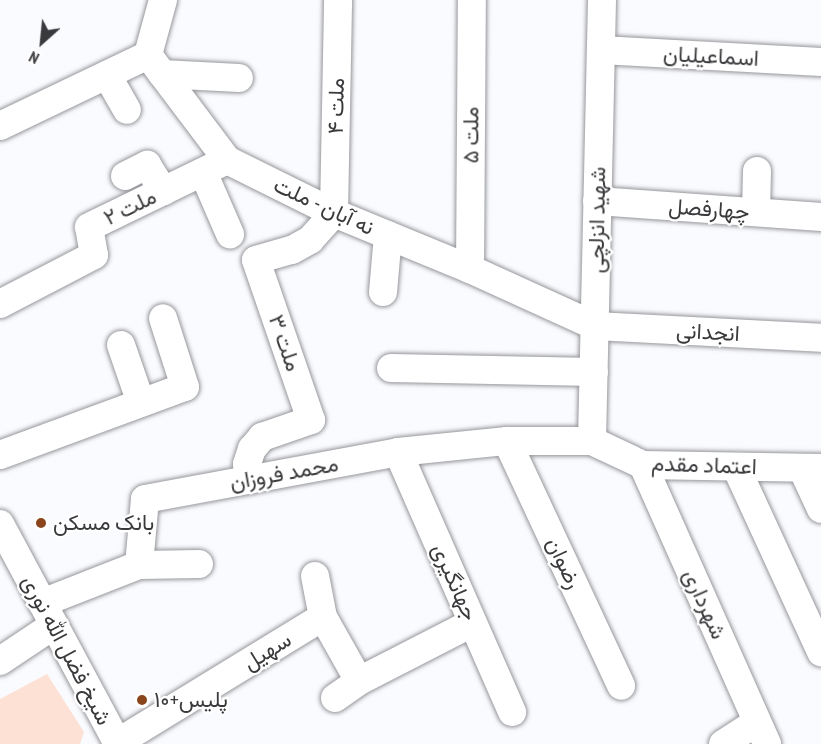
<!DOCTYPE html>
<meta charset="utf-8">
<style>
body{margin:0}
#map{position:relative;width:821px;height:744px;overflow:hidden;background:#fafbfe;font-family:"PT Sans Narrow",Vazirmatn,sans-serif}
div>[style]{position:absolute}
.green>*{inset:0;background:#fce1d4}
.roads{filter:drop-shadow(0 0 2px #96979c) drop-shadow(0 0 2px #96979c)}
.minor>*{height:28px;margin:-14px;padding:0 14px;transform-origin:14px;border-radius:14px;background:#fff}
.dots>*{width:16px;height:16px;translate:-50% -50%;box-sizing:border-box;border:3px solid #fff;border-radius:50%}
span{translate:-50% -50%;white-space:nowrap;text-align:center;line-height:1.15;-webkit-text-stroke:4.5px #fff;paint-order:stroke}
.street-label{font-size:22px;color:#3a3a3d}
.poi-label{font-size:22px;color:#3a3a3d}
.left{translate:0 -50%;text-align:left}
.north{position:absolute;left:12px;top:12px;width:60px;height:60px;-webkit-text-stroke:4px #fff;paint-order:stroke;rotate:207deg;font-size:16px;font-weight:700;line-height:24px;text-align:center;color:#3a3a3d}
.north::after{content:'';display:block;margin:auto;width:21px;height:27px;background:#3a3a3d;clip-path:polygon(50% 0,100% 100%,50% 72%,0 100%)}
</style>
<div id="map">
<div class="green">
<i style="clip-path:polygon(47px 674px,84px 732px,80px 744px,0 744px,0 699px)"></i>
</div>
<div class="roads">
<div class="minor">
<i style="left:163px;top:0;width:57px;rotate:105.3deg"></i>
<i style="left:148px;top:55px;width:131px;rotate:53deg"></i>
<i style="left:227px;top:160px;width:119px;rotate:26.4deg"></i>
<i style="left:334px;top:213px;width:147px;rotate:22.4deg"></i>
<i style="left:470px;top:269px;width:137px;rotate:24.5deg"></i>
<i style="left:595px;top:326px;width:226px;rotate:3deg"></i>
<i style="left:601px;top:50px;width:220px;rotate:3.1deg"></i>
<i style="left:162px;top:74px;width:77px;rotate:3deg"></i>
<i style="left:107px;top:75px;width:40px;rotate:60.3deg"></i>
<i style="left:0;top:126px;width:164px;rotate:-25.6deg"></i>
<i style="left:203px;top:172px;width:68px;rotate:66.5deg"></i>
<i style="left:125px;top:176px;width:25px;rotate:-27deg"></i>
<i style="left:147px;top:165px;width:31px;rotate:58deg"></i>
<i style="left:597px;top:201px;width:225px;rotate:4.1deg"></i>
<i style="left:756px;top:212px;width:41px;rotate:-88.6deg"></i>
<i style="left:470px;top:269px;width:269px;rotate:-89.6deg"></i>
<i style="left:383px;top:292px;width:57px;rotate:-85deg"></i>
<i style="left:0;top:304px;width:106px;rotate:-27.5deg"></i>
<i style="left:94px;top:255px;width:28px;rotate:-100deg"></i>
<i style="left:89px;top:227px;width:153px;rotate:-25.9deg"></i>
<i style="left:121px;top:345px;width:61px;rotate:71deg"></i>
<i style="left:391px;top:368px;width:203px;rotate:1.1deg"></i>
<i style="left:507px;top:441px;width:270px;rotate:65deg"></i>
<i style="left:592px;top:441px;width:441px;rotate:-88.7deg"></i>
<i style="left:398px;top:452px;width:284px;rotate:66.3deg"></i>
<i style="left:0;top:455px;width:197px;rotate:-20.2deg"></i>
<i style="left:185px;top:387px;width:72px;rotate:-107.7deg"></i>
<i style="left:643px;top:465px;width:305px;rotate:66deg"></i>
<i style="left:736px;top:467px;width:204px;rotate:65.3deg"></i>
<i style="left:802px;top:468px;width:45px;rotate:65.1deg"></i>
<i style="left:249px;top:480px;width:16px;rotate:-97deg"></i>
<i style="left:247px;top:464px;width:16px;rotate:-72deg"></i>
<i style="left:252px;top:449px;width:16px;rotate:-50deg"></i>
<i style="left:262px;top:437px;width:52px;rotate:-19.1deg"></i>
<i style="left:311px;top:420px;width:169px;rotate:-109deg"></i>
<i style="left:256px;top:260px;width:37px;rotate:-16deg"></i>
<i style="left:292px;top:250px;width:21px;rotate:-29deg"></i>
<i style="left:310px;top:240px;width:36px;rotate:-48deg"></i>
<i style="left:334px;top:213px;width:213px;rotate:-88.9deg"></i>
<i style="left:0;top:524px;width:250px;rotate:61.8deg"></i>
<i style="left:139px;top:565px;width:60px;rotate:-1deg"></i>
<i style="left:315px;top:576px;width:42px;rotate:79deg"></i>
<i style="left:42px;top:603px;width:104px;rotate:-21.4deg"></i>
<i style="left:139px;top:565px;width:66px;rotate:-84.8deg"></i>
<i style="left:145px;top:499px;width:257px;rotate:-10.5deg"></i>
<i style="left:398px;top:452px;width:110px;rotate:-5.8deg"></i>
<i style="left:507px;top:441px;width:85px"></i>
<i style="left:592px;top:441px;width:56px;rotate:25.2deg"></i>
<i style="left:643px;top:465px;width:178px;rotate:1deg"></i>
<i style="left:0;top:661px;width:65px;rotate:-33.7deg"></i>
<i style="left:335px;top:698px;width:29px;rotate:-35deg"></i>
<i style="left:359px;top:681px;width:127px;rotate:-27.2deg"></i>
<i style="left:117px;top:743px;width:241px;rotate:-31.5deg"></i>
<i style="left:323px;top:617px;width:73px;rotate:60.6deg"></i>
<i style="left:723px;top:744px;width:40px;rotate:-32.9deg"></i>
</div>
</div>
<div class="dots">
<i style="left:41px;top:523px;background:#8a451d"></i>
<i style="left:142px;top:700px;background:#8a451d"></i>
</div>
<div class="street-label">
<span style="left:711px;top:56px;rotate:3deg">اسماعیلیان</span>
<span style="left:336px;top:106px;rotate:-89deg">ملت ۴</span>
<span style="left:471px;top:135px;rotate:-90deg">ملت ۵</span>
<span style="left:324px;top:206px;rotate:25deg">نه آبان - ملت</span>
<span style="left:130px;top:207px;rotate:-26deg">ملت ۲</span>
<span style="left:709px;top:209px;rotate:4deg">چهارفصل</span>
<span style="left:597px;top:220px;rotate:-89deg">شهید انزلچی</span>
<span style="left:708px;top:332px;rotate:3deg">انجدانی</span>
<span style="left:285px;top:343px;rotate:71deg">ملت ۳</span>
<span style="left:704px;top:465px;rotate:2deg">اعتماد مقدم</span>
<span style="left:284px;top:473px;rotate:-10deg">محمد فروزان</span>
<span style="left:564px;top:563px;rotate:65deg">رضوان</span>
<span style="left:455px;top:582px;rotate:66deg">جهانگیری</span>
<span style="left:705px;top:604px;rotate:66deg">شهرداری</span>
<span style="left:67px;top:650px;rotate:62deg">شیخ فضل الله نوری</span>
<span style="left:267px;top:651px;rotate:-32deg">سهیل</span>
</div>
<div class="poi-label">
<span class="left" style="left:53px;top:523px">بانک مسکن</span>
<span class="left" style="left:154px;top:700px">پلیس+۱۰</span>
</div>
<div class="north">N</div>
</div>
